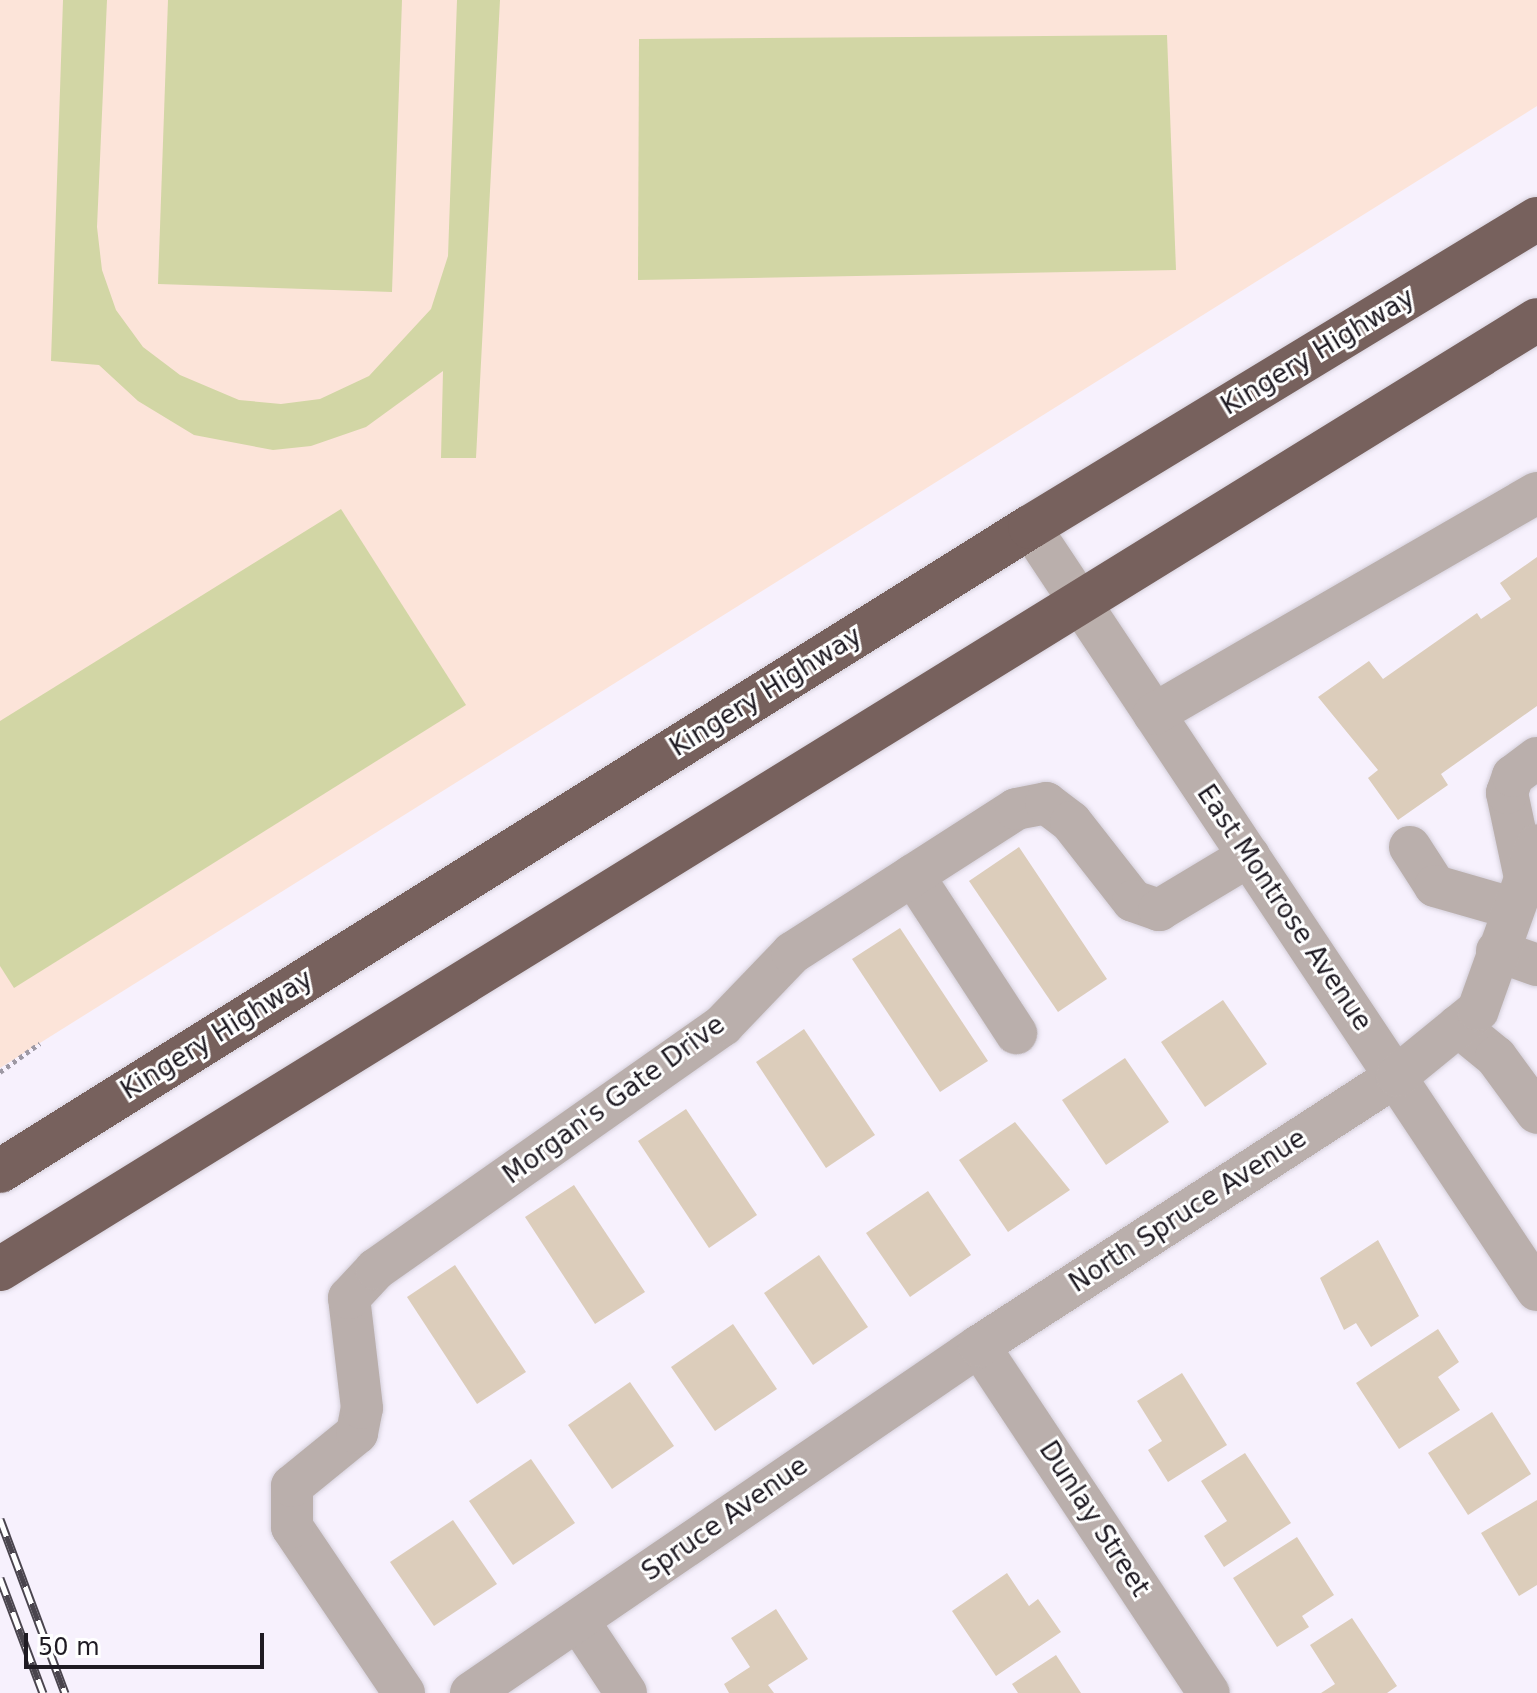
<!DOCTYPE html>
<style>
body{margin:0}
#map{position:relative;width:1537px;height:1693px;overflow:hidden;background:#f7f1fd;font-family:"DejaVu Sans",sans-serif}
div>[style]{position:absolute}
.education>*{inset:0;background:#fce4d9}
.green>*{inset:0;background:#d2d6a5}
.building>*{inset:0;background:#dccdbb}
.path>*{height:5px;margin-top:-2.5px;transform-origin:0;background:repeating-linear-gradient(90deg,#9e99a4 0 4px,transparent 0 8px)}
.roads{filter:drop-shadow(0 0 2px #d4cfda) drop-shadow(0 0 2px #d4cfda)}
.minor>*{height:42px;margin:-21px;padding:0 21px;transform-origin:21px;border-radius:21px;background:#baafac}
.highway>*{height:44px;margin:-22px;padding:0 22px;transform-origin:22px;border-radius:22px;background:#77615d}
.rail>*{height:9px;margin-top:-4.5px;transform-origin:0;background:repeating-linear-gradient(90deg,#fff 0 18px,#4a454e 0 36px);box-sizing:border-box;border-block:2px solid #4a454e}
span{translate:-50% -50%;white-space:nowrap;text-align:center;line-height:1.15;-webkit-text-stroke:6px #fff;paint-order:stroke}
.street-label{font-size:26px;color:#1f1b23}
.scale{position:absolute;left:24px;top:1633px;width:240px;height:36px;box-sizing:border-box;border:4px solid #1f1b23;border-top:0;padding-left:10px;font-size:24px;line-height:28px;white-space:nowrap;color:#1f1b23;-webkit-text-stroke:6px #fff;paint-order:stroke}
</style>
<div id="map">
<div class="education">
<i style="clip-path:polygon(0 0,1537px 0,1537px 106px,0 1068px)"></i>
</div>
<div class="green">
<i style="clip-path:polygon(63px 0,107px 0,97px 227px,102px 270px,116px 310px,143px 347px,180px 375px,239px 400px,281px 404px,320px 399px,369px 376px,431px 309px,448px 256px,457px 0,500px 0,476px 458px,441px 458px,443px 371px,366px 427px,311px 446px,273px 450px,194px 435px,138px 401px,99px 365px,51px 361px)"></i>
<i style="clip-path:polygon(168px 0,402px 0,392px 292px,158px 284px)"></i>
<i style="clip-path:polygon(1167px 35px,1176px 270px,638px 280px,639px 39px)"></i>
<i style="clip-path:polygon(341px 509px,466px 705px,14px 988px,0 966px,0 721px)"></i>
</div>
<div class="building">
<i style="clip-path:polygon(1537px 557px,1537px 706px,1441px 774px,1448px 785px,1398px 820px,1368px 778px,1378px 770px,1318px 697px,1369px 661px,1383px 679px,1477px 613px,1481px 619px,1511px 599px,1500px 583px)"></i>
<i style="clip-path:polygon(1019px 847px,1107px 979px,1058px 1012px,969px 881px)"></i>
<i style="clip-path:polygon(900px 928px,988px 1061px,940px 1092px,852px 959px)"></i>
<i style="clip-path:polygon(1223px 1000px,1267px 1064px,1205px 1107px,1161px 1042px)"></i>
<i style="clip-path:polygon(804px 1029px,875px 1135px,826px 1168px,756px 1062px)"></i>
<i style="clip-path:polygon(1125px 1058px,1169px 1122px,1106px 1165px,1062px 1100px)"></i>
<i style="clip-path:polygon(686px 1109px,757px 1215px,709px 1248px,638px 1141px)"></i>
<i style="clip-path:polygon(1015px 1122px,1070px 1190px,1008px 1232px,959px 1160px)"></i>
<i style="clip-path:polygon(574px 1185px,645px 1292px,595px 1324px,525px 1217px)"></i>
<i style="clip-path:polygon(928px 1191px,971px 1255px,910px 1297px,866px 1233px)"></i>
<i style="clip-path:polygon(1378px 1240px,1419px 1316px,1371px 1347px,1356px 1323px,1344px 1330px,1320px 1278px)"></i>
<i style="clip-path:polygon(819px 1255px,868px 1327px,813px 1365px,764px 1293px)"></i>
<i style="clip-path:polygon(455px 1265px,526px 1372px,477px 1404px,407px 1297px)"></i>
<i style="clip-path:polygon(733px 1324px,777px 1389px,715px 1431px,671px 1367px)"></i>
<i style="clip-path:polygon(1438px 1329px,1459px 1362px,1438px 1377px,1460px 1410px,1399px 1449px,1356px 1383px)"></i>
<i style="clip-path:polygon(1182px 1373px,1227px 1445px,1168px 1482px,1148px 1450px,1162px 1441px,1137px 1401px)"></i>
<i style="clip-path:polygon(630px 1382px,674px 1446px,612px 1489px,568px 1425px)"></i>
<i style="clip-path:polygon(1492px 1412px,1531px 1474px,1468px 1515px,1428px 1453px)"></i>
<i style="clip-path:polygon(1245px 1453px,1291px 1523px,1224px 1567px,1204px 1536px,1227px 1521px,1201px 1481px)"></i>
<i style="clip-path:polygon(531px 1459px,575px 1523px,513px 1565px,469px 1501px)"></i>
<i style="clip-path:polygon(1537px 1500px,1537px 1585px,1519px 1596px,1481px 1533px)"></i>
<i style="clip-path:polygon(453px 1520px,497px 1584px,434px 1626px,390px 1562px)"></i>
<i style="clip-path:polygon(1297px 1537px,1334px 1595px,1302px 1616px,1309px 1627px,1277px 1647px,1233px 1578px)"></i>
<i style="clip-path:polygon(1007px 1573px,1029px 1606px,1038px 1599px,1061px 1632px,996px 1676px,952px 1611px)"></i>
<i style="clip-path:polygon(776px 1609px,808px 1659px,768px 1685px,774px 1693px,729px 1693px,724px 1684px,750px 1667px,731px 1638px)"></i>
<i style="clip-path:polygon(1352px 1618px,1397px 1686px,1387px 1693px,1321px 1693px,1335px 1684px,1310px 1645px)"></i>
<i style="clip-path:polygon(1056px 1655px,1081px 1693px,1018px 1693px,1012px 1684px)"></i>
</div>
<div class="path">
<i style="left:0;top:1072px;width:49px;rotate:-35.9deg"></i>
</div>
<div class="roads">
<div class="minor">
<i style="left:1030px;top:527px;width:916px;rotate:56.4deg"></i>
<i style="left:1154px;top:714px;width:442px;rotate:-30deg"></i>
<i style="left:1410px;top:847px;width:46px;rotate:57.3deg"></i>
<i style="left:1435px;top:886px;width:79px;rotate:16.1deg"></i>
<i style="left:1524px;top:873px;width:82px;rotate:-102deg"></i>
<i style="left:1507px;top:793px;width:18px;rotate:-71deg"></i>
<i style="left:1513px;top:776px;width:30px;rotate:-37deg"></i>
<i style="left:913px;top:875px;width:189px;rotate:56.9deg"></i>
<i style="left:1497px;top:951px;width:42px;rotate:19.3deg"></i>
<i style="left:1458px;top:1026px;width:49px;rotate:39.2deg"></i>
<i style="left:1496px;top:1057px;width:69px;rotate:53.8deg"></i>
<i style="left:979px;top:1346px;width:416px;rotate:56.5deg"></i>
<i style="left:579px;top:1622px;width:85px;rotate:56.5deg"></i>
<i style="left:404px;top:1693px;width:200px;rotate:-124deg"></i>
<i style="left:292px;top:1527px;width:41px;rotate:-90deg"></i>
<i style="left:292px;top:1486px;width:84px;rotate:-39.2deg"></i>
<i style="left:357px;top:1433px;width:25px;rotate:-79deg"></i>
<i style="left:362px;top:1408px;width:111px;rotate:-96.7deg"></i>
<i style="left:349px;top:1298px;width:40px;rotate:-47deg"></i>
<i style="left:376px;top:1269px;width:424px;rotate:-35.1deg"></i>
<i style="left:723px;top:1025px;width:100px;rotate:-46.2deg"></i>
<i style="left:792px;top:953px;width:266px;rotate:-32.7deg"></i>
<i style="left:1016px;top:809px;width:31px;rotate:-11deg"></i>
<i style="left:1046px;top:803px;width:31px;rotate:37deg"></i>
<i style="left:1071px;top:822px;width:100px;rotate:51.9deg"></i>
<i style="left:1133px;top:901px;width:28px;rotate:19deg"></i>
<i style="left:1159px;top:910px;width:105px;rotate:-31deg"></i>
<i style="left:471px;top:1693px;width:615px;rotate:-34.34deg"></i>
<i style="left:979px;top:1346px;width:498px;rotate:-32.9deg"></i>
<i style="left:1397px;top:1076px;width:104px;rotate:-39.2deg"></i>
<i style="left:1478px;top:1010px;width:175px;rotate:-70.3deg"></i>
</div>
<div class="highway">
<i style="left:0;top:1171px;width:1215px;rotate:-32.02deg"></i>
<i style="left:1030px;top:527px;width:593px;rotate:-31.28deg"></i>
<i style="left:0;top:1269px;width:1806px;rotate:-31.69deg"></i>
</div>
</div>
<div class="rail">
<i style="left:0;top:1519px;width:186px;rotate:69.5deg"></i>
<i style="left:0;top:1578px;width:123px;rotate:69.5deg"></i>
</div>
<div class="street-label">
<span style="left:1318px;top:352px;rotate:-31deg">Kingery Highway</span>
<span style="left:766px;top:692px;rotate:-32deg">Kingery Highway</span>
<span style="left:1284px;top:908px;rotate:56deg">East Montrose Avenue</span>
<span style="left:217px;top:1035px;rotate:-32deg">Kingery Highway</span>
<span style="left:614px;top:1100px;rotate:-36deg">Morgan's Gate Drive</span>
<span style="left:1188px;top:1211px;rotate:-33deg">North Spruce Avenue</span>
<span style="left:725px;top:1519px;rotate:-35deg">Spruce Avenue</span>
<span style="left:1094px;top:1519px;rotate:57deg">Dunlay Street</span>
</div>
<div class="scale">50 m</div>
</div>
